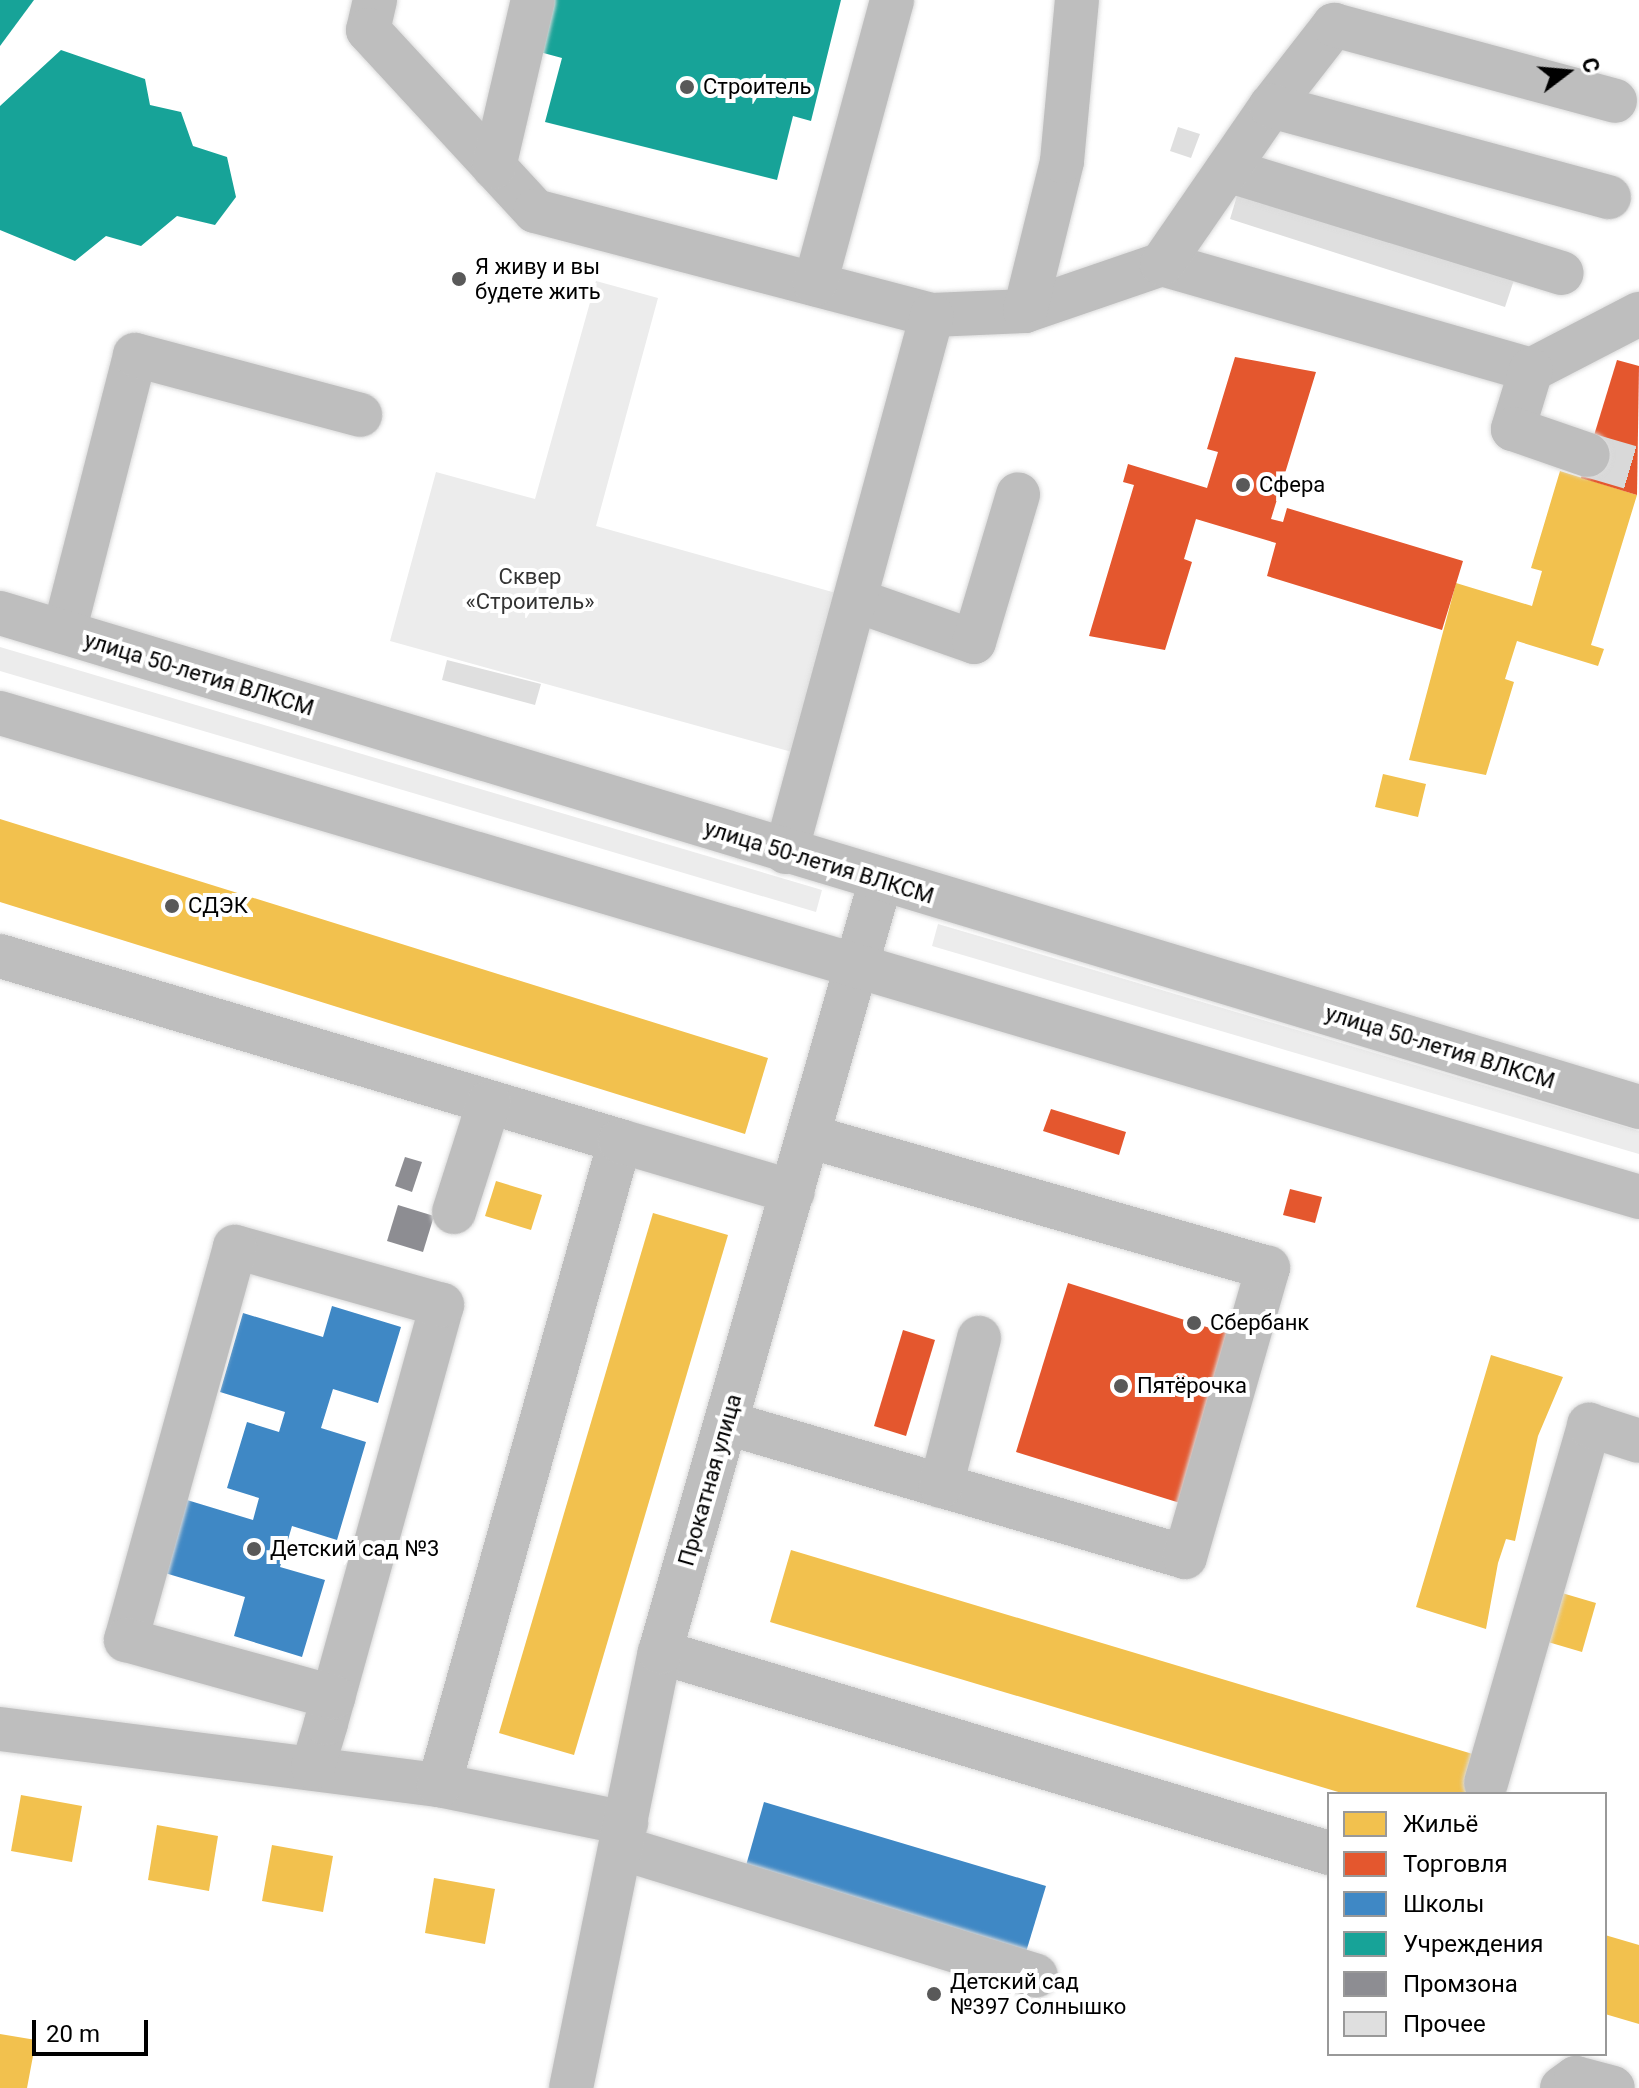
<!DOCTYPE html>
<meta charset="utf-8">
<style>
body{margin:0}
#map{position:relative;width:1639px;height:2088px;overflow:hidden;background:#fff;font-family:Roboto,sans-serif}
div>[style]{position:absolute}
.green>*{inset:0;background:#ececec}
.homes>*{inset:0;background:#f2c14e}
.shops>*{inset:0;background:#e4572e}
.schools>*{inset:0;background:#3f88c5}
.public>*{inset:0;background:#17a398}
.industry>*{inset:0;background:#8d8d92}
.building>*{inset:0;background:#dfdfdf}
.minor-tunnel>*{height:44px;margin-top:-22px;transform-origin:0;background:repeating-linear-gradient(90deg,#d9d9d9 0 44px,transparent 0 66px)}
.roads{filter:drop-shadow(0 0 2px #dbdbdb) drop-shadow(0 0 2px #dbdbdb)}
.minor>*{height:44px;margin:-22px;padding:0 22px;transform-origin:22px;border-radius:22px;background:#bebebe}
.major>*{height:44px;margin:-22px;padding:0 22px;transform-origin:22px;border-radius:22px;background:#bebebe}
.dots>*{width:22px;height:22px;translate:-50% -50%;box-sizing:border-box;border:4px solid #fff;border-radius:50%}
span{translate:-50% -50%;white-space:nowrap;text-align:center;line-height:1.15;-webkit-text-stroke:8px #fff;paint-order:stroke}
.poi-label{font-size:22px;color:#000}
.left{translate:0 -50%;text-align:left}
.park-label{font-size:22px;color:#333}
.street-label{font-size:22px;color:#000}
.legend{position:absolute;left:1327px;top:1792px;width:280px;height:264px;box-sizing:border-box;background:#fff;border:2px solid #999;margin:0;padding:10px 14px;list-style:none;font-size:24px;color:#000}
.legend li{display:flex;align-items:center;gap:16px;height:40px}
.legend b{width:40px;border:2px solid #999}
.north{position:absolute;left:1527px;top:32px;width:80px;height:80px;-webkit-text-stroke:6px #fff;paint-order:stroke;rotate:74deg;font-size:22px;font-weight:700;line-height:32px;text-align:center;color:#000}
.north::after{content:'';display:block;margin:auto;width:28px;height:36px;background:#000;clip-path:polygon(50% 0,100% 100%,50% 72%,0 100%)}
.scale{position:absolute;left:32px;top:2020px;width:116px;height:36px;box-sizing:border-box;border:4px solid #000;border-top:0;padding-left:10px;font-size:24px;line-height:28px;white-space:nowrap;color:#000;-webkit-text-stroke:6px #fff;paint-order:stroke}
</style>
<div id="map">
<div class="green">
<i style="clip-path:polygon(596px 281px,658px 298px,596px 526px,836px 593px,792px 752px,390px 641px,436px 472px,535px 499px)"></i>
<i style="clip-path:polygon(0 647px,822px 890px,816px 912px,0 671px)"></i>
<i style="clip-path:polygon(938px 924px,1639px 1131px,1639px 1154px,932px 946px)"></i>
</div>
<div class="homes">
<i style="clip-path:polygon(1560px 471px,1637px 495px,1591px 645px,1604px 649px,1598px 666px,1517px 641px,1505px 679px,1514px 682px,1486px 775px,1409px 760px,1456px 583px,1532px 606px,1542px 571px,1531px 568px)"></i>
<i style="clip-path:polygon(1383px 774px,1426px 784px,1418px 817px,1375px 807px)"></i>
<i style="clip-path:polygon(0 819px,768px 1058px,745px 1134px,0 902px)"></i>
<i style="clip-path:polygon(496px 1181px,542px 1195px,531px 1230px,485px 1216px)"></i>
<i style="clip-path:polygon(653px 1213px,728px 1235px,574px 1755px,499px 1733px)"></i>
<i style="clip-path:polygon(1491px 1355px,1563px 1377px,1538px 1436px,1515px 1541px,1506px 1539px,1498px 1563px,1486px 1629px,1416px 1607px)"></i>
<i style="clip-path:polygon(791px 1550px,1486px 1758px,1475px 1794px,1345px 1794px,770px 1622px)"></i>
<i style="clip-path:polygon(1562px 1593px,1596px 1603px,1582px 1652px,1548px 1642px)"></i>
<i style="clip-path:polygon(21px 1795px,82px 1806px,72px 1862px,11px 1851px)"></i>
<i style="clip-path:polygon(157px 1825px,218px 1836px,209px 1891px,148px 1880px)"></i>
<i style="clip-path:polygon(272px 1845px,333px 1856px,323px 1912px,262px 1901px)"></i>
<i style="clip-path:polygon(434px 1878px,495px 1889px,485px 1944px,425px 1933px)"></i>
<i style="clip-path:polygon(1605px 1935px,1639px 1945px,1639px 2024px,1605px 2014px)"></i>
<i style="clip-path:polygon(0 2034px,36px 2040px,27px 2088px,0 2088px)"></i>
</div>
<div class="shops">
<i style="clip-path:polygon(1235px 357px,1316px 372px,1271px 519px,1283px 522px,1287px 508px,1463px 561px,1442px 630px,1267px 576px,1276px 543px,1196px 519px,1184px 559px,1192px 562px,1165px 650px,1089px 636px,1134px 485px,1123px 482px,1128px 464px,1207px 488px,1218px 452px,1207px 449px)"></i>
<i style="clip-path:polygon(1617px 360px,1639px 366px,1637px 495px,1581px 478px)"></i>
<i style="clip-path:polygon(1051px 1109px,1126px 1132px,1119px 1155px,1043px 1131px)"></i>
<i style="clip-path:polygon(1290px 1189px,1322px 1197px,1315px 1223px,1283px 1215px)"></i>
<i style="clip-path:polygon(1068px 1283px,1232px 1335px,1180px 1503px,1016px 1452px)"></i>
<i style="clip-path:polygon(903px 1330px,935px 1340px,906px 1436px,874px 1426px)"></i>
</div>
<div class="schools">
<i style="clip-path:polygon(332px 1306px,401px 1327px,378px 1403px,333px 1389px,321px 1428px,366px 1442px,337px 1540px,292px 1526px,280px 1567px,325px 1580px,302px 1657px,234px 1636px,245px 1597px,165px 1573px,187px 1500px,253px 1520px,259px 1498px,227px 1488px,247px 1422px,279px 1432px,285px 1412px,220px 1392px,243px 1313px,323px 1337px)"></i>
<i style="clip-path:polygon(764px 1802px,1046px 1886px,1026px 1952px,745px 1869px)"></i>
</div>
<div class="public">
<i style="clip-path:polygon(0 0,34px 0,0 46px)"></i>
<i style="clip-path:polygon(549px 0,841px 0,811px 121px,793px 116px,777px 180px,545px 122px,562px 58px,536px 51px)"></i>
<i style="clip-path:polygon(61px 50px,145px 79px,150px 105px,181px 112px,193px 146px,227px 157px,236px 197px,215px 225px,177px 216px,141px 246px,106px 236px,75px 261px,0 230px,0 106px)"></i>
</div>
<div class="industry">
<i style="clip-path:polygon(405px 1157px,422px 1162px,412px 1192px,395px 1186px)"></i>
<i style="clip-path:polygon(398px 1205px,434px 1216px,423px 1252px,387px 1241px)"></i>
</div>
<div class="building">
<i style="clip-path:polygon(1178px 127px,1200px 134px,1191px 158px,1170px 151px)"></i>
<i style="clip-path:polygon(1239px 189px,1515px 277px,1505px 307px,1230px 219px)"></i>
<i style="clip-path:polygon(447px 660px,541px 684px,535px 705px,442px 680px)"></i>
</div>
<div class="minor-tunnel">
<i style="left:1588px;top:455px;width:53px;rotate:16.4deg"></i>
</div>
<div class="roads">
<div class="minor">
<i style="left:375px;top:0;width:31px;rotate:103deg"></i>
<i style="left:368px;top:30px;width:246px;rotate:47.3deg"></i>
<i style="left:535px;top:211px;width:410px;rotate:14.7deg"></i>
<i style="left:932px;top:315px;width:93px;rotate:-2.5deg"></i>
<i style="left:1025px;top:311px;width:145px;rotate:-18.9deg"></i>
<i style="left:1162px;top:264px;width:384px;rotate:16deg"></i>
<i style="left:1531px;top:370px;width:122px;rotate:-27.4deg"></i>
<i style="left:1271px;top:106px;width:103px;rotate:-52.1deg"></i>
<i style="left:1334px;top:25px;width:291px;rotate:15.1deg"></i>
<i style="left:494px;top:167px;width:171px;rotate:-76.9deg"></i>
<i style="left:1227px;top:170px;width:350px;rotate:17.1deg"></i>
<i style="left:1162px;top:264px;width:192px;rotate:-55.4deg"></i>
<i style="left:1271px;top:106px;width:350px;rotate:15.1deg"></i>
<i style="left:815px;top:284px;width:294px;rotate:-74.8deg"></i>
<i style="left:1025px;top:311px;width:154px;rotate:-76.1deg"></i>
<i style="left:1062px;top:161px;width:162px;rotate:-84.7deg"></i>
<i style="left:1531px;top:370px;width:62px;rotate:107deg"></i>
<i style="left:1513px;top:429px;width:79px;rotate:19.1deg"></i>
<i style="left:855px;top:600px;width:126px;rotate:19.4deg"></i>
<i style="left:974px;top:642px;width:154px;rotate:-73.4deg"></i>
<i style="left:64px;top:632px;width:286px;rotate:-75.6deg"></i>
<i style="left:135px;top:355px;width:233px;rotate:14.9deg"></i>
<i style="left:786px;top:852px;width:556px;rotate:-74.79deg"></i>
<i style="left:0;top:956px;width:647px;rotate:16.61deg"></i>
<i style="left:454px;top:1212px;width:115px;rotate:-72.3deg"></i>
<i style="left:727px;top:1423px;width:477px;rotate:16.3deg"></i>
<i style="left:1185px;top:1557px;width:301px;rotate:-74deg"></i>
<i style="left:1268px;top:1268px;width:475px;rotate:-164deg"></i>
<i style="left:941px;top:1486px;width:153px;rotate:-75.6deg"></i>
<i style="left:660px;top:1652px;width:699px;rotate:16.72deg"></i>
<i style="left:0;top:1729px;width:443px;rotate:7.3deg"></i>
<i style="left:439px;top:1785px;width:191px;rotate:11.5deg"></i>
<i style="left:313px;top:1767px;width:46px;rotate:-73.5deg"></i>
<i style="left:326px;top:1723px;width:434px;rotate:-74.5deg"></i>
<i style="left:442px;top:1305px;width:215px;rotate:-164.3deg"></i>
<i style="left:235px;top:1247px;width:408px;rotate:105.5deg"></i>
<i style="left:126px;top:1640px;width:215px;rotate:15.4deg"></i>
<i style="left:1486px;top:1783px;width:373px;rotate:-73.9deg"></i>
<i style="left:1589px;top:1425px;width:52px;rotate:17.7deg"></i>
<i style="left:439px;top:1785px;width:669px;rotate:-74.3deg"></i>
<i style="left:620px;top:1141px;width:180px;rotate:16.4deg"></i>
<i style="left:621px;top:1848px;width:434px;rotate:17.1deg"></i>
<i style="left:571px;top:2088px;width:445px;rotate:-78.5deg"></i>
<i style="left:660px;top:1652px;width:803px;rotate:-74.03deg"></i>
<i style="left:1562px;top:2088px;width:17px;rotate:-36deg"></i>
<i style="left:1576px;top:2078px;width:38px;rotate:15deg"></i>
</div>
<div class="major">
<i style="left:0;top:613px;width:1712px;rotate:16.77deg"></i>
<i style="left:0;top:713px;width:1709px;rotate:16.45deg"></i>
</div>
</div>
<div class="dots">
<i style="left:687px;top:87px;background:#595959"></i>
<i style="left:459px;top:279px;background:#595959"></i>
<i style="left:1243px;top:485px;background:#595959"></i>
<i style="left:172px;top:906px;background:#595959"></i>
<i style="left:1194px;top:1323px;background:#595959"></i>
<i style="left:1121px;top:1386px;background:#595959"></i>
<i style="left:254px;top:1549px;background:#595959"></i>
<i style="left:934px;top:1994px;background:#595959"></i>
</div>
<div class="poi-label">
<span class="left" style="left:703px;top:87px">Cтроитель</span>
<span class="left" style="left:475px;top:279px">Я живу и вы<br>будете жить</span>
<span class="left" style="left:1259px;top:485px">Сфера</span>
<span class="left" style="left:188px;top:906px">СДЭК</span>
<span class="left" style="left:1210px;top:1323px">Сбербанк</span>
<span class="left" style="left:1137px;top:1386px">Пятёрочка</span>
<span class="left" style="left:270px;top:1549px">Детский сад №3</span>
<span class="left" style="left:950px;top:1994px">Детский сад<br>№397 Солнышко</span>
</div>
<div class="park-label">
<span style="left:530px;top:589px">Сквер<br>«Cтроитель»</span>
</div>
<div class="street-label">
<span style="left:199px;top:674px;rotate:17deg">улица 50-летия ВЛКСМ</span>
<span style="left:819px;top:862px;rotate:17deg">улица 50-летия ВЛКСМ</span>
<span style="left:1440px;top:1047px;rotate:17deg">улица 50-летия ВЛКСМ</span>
<span style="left:710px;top:1480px;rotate:-74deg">Прокатная улица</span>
</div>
<ul class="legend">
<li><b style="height:22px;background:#f2c14e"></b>Жильё</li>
<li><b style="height:22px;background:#e4572e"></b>Торговля</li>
<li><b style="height:22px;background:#3f88c5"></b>Школы</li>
<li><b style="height:22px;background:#17a398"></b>Учреждения</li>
<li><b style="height:22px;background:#8d8d92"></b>Промзона</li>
<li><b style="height:22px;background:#dfdfdf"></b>Прочее</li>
</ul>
<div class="north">С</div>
<div class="scale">20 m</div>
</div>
